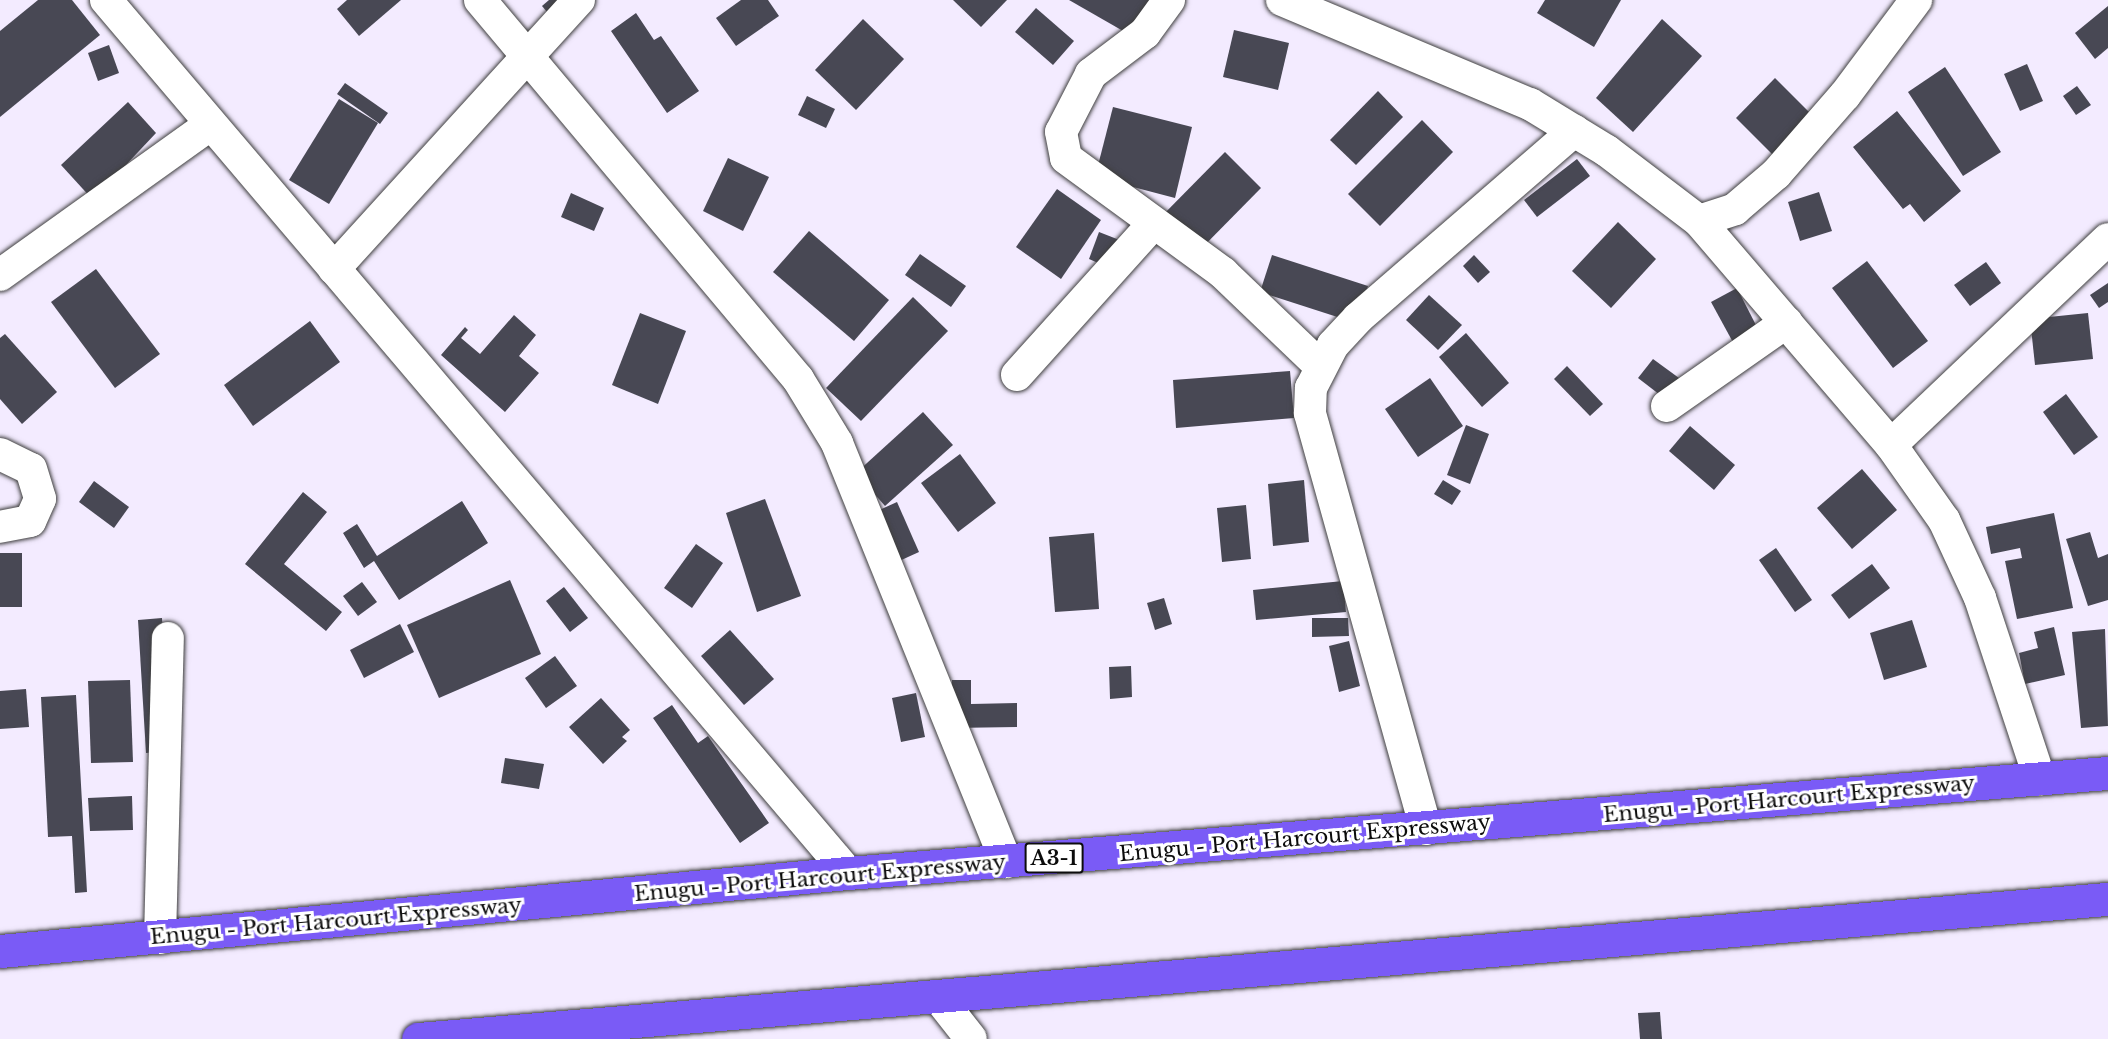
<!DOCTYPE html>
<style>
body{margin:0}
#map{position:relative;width:2108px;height:1039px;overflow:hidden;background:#f3ebff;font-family:"Libre Baskerville",serif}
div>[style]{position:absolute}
.building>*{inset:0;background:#484854}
.roads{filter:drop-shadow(0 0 2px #3f3f3f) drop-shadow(0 0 2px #3f3f3f)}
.minor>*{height:32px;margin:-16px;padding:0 16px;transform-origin:16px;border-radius:16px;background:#fff}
.trunk>*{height:33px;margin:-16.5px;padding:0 16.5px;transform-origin:16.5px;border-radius:16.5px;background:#7a5bf6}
span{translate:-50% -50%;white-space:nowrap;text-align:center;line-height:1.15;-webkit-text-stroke:6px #fff;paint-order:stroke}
.shield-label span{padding:2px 4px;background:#fff;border:2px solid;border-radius:4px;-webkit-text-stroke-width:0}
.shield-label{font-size:20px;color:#0c0c0c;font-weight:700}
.street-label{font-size:21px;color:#0c0c0c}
</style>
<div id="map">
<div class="building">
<i style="clip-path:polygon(38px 0,72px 0,100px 35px,0 117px,0 31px)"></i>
<i style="clip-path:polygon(347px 0,401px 0,359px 36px,337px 9px)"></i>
<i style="clip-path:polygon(549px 0,565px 0,558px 25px,542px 6px)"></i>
<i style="clip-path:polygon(741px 0,768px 0,779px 16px,736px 46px,716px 18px)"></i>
<i style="clip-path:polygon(953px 0,1007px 0,981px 27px)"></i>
<i style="clip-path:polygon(1069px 0,1164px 0,1144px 43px)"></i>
<i style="clip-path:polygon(1545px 0,1621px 0,1594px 47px,1537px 13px)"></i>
<i style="clip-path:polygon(2108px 6px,2108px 48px,2095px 59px,2075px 33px)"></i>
<i style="clip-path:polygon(1036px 8px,1074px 41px,1053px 65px,1015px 32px)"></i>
<i style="clip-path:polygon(636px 13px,654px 40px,661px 36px,699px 91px,667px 113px,611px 31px)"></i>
<i style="clip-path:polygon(863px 19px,904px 59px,856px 110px,815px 70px)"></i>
<i style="clip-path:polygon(1662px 19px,1702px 56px,1633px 132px,1596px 98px)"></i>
<i style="clip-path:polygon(1234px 30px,1289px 43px,1278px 90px,1223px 77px)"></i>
<i style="clip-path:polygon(109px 45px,119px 73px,98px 81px,88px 53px)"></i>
<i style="clip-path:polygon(2027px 64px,2043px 101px,2020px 111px,2004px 74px)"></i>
<i style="clip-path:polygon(1945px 67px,2001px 152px,1963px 176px,1908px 92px)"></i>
<i style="clip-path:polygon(1775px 78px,1818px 121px,1779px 161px,1736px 118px)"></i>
<i style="clip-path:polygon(345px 83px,388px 113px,380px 124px,337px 94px)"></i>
<i style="clip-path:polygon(2077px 86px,2091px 105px,2076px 115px,2063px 96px)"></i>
<i style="clip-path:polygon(1378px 91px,1403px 117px,1356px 165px,1330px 140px)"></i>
<i style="clip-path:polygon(807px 96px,835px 109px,826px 128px,798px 115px)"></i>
<i style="clip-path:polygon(339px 99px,378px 123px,329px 204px,289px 180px)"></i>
<i style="clip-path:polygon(128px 102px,156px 133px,93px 200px,61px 165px)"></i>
<i style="clip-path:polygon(1113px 107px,1192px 127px,1175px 198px,1095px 177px)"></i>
<i style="clip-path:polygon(1897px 111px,1961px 191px,1924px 222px,1910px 204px,1903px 209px,1853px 147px)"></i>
<i style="clip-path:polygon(1422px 120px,1453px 152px,1380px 226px,1348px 194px)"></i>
<i style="clip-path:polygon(1225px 152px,1261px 188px,1192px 258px,1156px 222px)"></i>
<i style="clip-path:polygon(728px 158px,769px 177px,743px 231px,703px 211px)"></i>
<i style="clip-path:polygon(1577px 159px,1590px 176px,1537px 217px,1524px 200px)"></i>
<i style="clip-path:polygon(1057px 189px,1101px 220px,1061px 279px,1016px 247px)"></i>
<i style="clip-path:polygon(1819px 192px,1832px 231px,1800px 241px,1788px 202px)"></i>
<i style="clip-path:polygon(571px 193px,604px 208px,594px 231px,561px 217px)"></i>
<i style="clip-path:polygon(1618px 222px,1656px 259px,1611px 308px,1572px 271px)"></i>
<i style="clip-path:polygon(809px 231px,889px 300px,854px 341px,773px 272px)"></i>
<i style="clip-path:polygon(1099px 232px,1122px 241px,1112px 269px,1089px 259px)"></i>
<i style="clip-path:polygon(920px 254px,966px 286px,951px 307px,905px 275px)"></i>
<i style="clip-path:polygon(1272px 255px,1368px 286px,1356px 323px,1260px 292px)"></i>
<i style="clip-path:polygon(1474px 255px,1490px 272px,1478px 283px,1463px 266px)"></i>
<i style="clip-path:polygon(1867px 261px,1928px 341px,1893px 368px,1832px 288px)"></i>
<i style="clip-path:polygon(1986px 262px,2001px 283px,1970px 306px,1954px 285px)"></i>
<i style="clip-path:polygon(96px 269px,160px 354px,115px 388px,51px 302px)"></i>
<i style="clip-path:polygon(2108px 283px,2108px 302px,2099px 308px,2090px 295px)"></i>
<i style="clip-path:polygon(1737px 288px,1760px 333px,1735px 346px,1711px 302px)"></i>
<i style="clip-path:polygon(1429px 295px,1462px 325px,1438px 350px,1406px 320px)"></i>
<i style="clip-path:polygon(913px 297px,948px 331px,861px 421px,826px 388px)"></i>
<i style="clip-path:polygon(640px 313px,686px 331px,658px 404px,612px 385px)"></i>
<i style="clip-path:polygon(2088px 313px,2093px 359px,2035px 365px,2030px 319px)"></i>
<i style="clip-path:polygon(514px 315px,536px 335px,519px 356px,539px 373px,505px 412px,441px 355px,465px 327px,468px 330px,461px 338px,480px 354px)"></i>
<i style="clip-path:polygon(310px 321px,340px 362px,253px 426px,224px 385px)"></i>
<i style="clip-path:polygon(1466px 333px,1509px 383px,1482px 407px,1439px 357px)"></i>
<i style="clip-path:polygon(5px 334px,57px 392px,22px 424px,0 399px,0 338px)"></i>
<i style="clip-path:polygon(1653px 359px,1679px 378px,1664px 398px,1638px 378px)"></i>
<i style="clip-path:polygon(1567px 366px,1603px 404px,1590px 416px,1554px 379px)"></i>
<i style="clip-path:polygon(1290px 371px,1294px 418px,1176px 428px,1173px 380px)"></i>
<i style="clip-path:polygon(1430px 378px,1463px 426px,1418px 457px,1385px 409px)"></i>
<i style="clip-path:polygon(2066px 394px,2098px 437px,2074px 455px,2043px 412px)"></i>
<i style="clip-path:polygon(923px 412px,953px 445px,885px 506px,856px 473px)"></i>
<i style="clip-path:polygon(1466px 425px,1489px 434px,1470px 484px,1447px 475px)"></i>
<i style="clip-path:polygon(1690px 426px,1735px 465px,1714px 490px,1669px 451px)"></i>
<i style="clip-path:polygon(960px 454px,996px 503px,958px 532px,921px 483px)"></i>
<i style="clip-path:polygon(1862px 469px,1897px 510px,1852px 549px,1817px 508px)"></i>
<i style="clip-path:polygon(1304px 480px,1309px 542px,1273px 546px,1268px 484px)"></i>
<i style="clip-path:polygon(1443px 480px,1461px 491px,1452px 505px,1434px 494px)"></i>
<i style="clip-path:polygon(94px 481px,129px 507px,114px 528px,79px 502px)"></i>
<i style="clip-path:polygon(303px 492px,327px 512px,284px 564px,342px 612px,326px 631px,245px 564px)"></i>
<i style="clip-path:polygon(765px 499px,801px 596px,757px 612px,726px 513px)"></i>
<i style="clip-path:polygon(462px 501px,488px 543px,399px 600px,374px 561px,364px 568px,343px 533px,357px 524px,377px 556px)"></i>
<i style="clip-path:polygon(897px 502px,919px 552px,897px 562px,875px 512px)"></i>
<i style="clip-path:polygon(1246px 505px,1251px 559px,1222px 562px,1217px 508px)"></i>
<i style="clip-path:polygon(2054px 513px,2073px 608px,2017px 619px,2005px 561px,2022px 558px,2020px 548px,1991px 554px,1986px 527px)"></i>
<i style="clip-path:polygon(2090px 532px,2098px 558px,2108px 554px,2108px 600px,2088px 606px,2066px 539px)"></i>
<i style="clip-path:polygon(1094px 533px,1099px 609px,1055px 612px,1049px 537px)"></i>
<i style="clip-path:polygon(696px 544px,723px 563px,692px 608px,664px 588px)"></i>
<i style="clip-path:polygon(1776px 548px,1812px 600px,1795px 612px,1759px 560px)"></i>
<i style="clip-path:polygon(0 553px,22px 553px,22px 607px,0 607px)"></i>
<i style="clip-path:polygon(1872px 564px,1890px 588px,1849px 619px,1831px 595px)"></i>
<i style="clip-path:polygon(510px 580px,541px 654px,439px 698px,407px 625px)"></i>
<i style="clip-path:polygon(1343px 581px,1346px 612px,1256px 620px,1253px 590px)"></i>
<i style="clip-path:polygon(362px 582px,377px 602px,358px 616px,343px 596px)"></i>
<i style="clip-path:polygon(564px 587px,588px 618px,570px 632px,546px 601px)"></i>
<i style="clip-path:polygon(1164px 598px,1172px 624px,1155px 630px,1147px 603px)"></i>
<i style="clip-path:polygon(162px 618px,170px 751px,146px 753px,138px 620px)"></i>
<i style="clip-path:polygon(1312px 618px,1348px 618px,1349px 636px,1312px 637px)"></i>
<i style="clip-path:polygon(1912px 620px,1927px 667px,1884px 680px,1870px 633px)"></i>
<i style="clip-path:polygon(400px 624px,414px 652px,364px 678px,350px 650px)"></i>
<i style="clip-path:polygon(2054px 627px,2065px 675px,2025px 684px,2019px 653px,2038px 648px,2034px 632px)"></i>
<i style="clip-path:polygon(2105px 629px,2108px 726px,2081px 728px,2072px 632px)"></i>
<i style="clip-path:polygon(730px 630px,774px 679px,744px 705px,701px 656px)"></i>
<i style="clip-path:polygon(1349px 641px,1360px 686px,1339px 692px,1329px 646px)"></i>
<i style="clip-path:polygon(555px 656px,577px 686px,546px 708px,525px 678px)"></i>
<i style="clip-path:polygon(1131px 666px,1132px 697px,1110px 699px,1109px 667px)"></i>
<i style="clip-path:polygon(130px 680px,133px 762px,91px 763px,88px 681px)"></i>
<i style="clip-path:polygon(952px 680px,971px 680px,971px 704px,1017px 703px,1017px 727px,952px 728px)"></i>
<i style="clip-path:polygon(26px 689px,29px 727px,0 729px,0 691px)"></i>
<i style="clip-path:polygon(916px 693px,925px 737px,901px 742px,892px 698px)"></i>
<i style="clip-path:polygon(76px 695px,87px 892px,75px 893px,72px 836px,48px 837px,41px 697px)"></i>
<i style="clip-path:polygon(601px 698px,630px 730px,622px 737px,627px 741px,603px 764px,569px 727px)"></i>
<i style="clip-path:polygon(672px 705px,698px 743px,708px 736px,769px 823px,740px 843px,653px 718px)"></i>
<i style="clip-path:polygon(505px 758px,544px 764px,539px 789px,501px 783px)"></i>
<i style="clip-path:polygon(132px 796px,133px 830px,90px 831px,88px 798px)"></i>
<i style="clip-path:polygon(1660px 1012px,1662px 1039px,1640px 1039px,1638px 1013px)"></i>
</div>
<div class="roads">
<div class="minor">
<i style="left:106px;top:0;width:1146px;rotate:49.64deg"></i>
<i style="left:480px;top:0;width:495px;rotate:50deg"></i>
<i style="left:798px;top:379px;width:75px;rotate:58.6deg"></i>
<i style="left:837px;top:443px;width:452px;rotate:68deg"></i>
<i style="left:1169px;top:0;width:41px;rotate:126deg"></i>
<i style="left:1145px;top:33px;width:68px;rotate:142.8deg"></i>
<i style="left:1091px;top:74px;width:65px;rotate:117.3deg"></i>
<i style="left:1061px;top:132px;width:26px;rotate:79deg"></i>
<i style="left:1066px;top:158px;width:195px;rotate:36.2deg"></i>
<i style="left:1223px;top:273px;width:134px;rotate:43.8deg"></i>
<i style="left:1282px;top:0;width:269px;rotate:22.8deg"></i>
<i style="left:1530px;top:104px;width:90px;rotate:31.4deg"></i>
<i style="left:1607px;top:151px;width:116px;rotate:37.3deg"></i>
<i style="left:1699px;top:221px;width:295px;rotate:49.4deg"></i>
<i style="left:1891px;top:445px;width:92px;rotate:54.8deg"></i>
<i style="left:1944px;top:520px;width:86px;rotate:65.2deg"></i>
<i style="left:1980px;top:598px;width:191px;rotate:71.7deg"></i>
<i style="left:1699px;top:221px;width:38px;rotate:-18deg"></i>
<i style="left:1735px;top:209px;width:54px;rotate:-40.5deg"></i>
<i style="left:1776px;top:174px;width:105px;rotate:-48.9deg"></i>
<i style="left:1845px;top:95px;width:119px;rotate:-53.2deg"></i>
<i style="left:334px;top:269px;width:364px;rotate:-47.7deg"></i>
<i style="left:0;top:275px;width:259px;rotate:-35.6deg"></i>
<i style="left:1017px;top:375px;width:203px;rotate:-48deg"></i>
<i style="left:1667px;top:406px;width:146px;rotate:-35deg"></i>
<i style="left:1891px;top:445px;width:299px;rotate:-43.5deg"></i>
<i style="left:0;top:454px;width:34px;rotate:26deg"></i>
<i style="left:31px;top:469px;width:31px;rotate:73deg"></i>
<i style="left:40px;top:499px;width:24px;rotate:114deg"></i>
<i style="left:30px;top:521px;width:31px;rotate:169deg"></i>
<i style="left:1426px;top:829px;width:432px;rotate:-105.6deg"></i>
<i style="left:1310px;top:413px;width:25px;rotate:-88deg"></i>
<i style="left:1311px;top:388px;width:48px;rotate:-62.9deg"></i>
<i style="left:1333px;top:345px;width:37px;rotate:-47deg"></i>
<i style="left:1358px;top:318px;width:286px;rotate:-40.9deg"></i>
<i style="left:160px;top:938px;width:300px;rotate:-88.5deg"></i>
<i style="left:938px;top:997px;width:53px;rotate:51.8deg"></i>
</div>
<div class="trunk">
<i style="left:0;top:951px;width:852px;rotate:-5.26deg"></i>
<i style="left:848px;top:873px;width:1264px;rotate:-4.54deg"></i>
<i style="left:418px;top:1039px;width:1696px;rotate:-4.74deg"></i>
</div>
</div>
<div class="shield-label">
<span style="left:1054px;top:858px">A3-1</span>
</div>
<div class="street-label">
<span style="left:1789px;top:799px;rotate:-5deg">Enugu - Port Harcourt Expressway</span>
<span style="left:1305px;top:838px;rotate:-5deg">Enugu - Port Harcourt Expressway</span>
<span style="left:820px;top:878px;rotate:-5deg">Enugu - Port Harcourt Expressway</span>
<span style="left:336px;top:921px;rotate:-5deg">Enugu - Port Harcourt Expressway</span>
</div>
</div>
